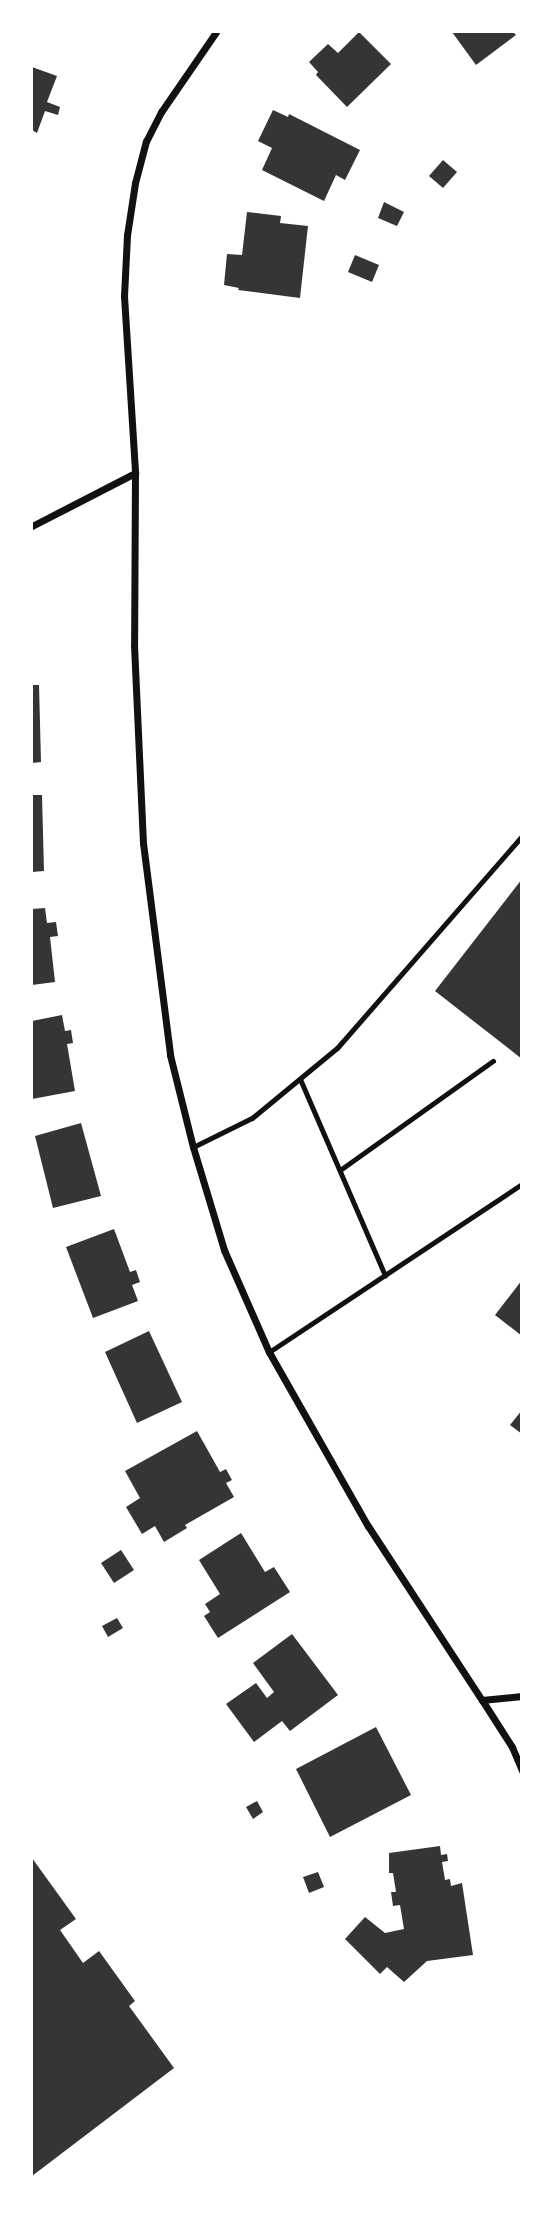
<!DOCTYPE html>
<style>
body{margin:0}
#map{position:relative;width:553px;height:2215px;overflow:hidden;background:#fff;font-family:Commissioner,sans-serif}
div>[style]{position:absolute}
.building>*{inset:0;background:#353535}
.service>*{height:5px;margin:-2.5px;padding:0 2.5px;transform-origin:2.5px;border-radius:2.5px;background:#111}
.minor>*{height:7px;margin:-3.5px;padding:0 3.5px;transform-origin:3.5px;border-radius:3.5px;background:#111}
span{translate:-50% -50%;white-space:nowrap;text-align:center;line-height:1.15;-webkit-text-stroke:5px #fff;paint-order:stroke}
.frame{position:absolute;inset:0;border:33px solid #fff;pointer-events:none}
</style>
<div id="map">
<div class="building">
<i style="clip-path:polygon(359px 32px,391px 64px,347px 107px,316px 75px,318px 72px,309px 62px,328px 44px,338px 53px)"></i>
<i style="clip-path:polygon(452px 32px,513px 32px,516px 35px,476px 65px)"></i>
<i style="clip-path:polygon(32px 67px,57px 76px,47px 102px,60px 107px,58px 115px,45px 111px,37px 133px,32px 130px)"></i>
<i style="clip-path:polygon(273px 110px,288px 117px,289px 114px,360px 150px,345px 180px,336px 175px,324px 201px,262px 170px,272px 148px,258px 141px)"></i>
<i style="clip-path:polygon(443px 160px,457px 172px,443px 188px,429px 176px)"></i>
<i style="clip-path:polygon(384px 202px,404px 212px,397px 226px,378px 218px)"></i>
<i style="clip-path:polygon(247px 212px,281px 216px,280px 223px,308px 226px,300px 298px,238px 290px,239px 288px,224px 285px,227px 254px,242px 255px)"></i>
<i style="clip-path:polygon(355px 255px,379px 265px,372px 282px,348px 272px)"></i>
<i style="clip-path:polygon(32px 685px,39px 685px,41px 762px,32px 763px)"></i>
<i style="clip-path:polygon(32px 795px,42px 795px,44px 871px,32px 872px)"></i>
<i style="clip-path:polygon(522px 879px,522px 1059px,435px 991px)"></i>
<i style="clip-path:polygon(45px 908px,47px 923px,56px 922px,58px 936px,50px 937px,55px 982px,32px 985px,32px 909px)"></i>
<i style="clip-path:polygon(62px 1015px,65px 1031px,71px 1030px,73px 1043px,67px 1044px,75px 1091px,32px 1099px,32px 1021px)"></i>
<i style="clip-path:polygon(81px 1123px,101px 1196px,53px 1208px,35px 1136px)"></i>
<i style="clip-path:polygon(114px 1229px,130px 1272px,136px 1270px,140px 1282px,132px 1285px,138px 1301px,93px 1318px,66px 1247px)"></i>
<i style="clip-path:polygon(522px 1280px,522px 1336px,495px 1315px)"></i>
<i style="clip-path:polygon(149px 1331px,182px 1402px,137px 1423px,105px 1352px)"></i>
<i style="clip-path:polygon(522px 1410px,522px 1434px,510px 1425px)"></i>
<i style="clip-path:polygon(197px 1431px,220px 1472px,226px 1469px,232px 1480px,226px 1483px,234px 1497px,185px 1525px,187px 1528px,164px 1542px,155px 1526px,142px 1534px,126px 1507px,140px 1498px,125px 1471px)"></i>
<i style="clip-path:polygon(241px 1533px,265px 1572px,274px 1567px,290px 1592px,218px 1638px,204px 1616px,210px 1612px,205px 1604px,220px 1594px,199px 1560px)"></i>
<i style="clip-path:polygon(121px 1550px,134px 1570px,114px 1583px,101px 1563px)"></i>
<i style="clip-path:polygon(117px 1618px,123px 1628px,108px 1637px,102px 1626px)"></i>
<i style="clip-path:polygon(292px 1634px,338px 1695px,290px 1731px,282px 1721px,254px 1742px,226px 1704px,256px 1683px,267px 1698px,274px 1692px,253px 1663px)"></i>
<i style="clip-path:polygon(376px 1727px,411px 1795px,330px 1837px,296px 1769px)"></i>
<i style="clip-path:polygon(257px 1801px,263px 1812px,253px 1819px,246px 1807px)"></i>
<i style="clip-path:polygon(440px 1846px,441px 1855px,447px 1854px,448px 1861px,442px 1862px,445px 1880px,450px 1879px,451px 1886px,462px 1883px,473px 1955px,427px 1961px,404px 1982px,387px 1967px,380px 1974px,345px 1939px,365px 1917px,385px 1933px,404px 1929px,400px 1905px,393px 1906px,391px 1892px,396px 1892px,393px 1873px,389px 1873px,389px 1853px)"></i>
<i style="clip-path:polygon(32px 1858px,76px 1919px,60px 1930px,83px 1963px,99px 1951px,135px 2001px,129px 2006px,174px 2068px,32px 2176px)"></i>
<i style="clip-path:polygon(318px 1872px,324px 1887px,309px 1893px,303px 1877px)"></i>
</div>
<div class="service">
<i style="left:300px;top:1079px;width:214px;rotate:66.6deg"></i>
<i style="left:193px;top:1147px;width:66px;rotate:-26.2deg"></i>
<i style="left:252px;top:1118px;width:110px;rotate:-39.5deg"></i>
<i style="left:337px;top:1048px;width:281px;rotate:-48.9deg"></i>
<i style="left:340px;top:1170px;width:188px;rotate:-35.5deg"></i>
<i style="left:269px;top:1352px;width:304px;rotate:-33.6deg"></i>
</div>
<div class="minor">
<i style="left:216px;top:32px;width:97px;rotate:124.5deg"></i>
<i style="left:161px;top:112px;width:33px;rotate:117deg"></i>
<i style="left:146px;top:141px;width:43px;rotate:104.7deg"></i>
<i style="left:135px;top:183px;width:53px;rotate:98.7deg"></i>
<i style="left:127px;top:235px;width:61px;rotate:92.8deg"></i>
<i style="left:124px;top:296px;width:177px;rotate:86.4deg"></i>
<i style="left:135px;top:473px;width:172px;rotate:90.3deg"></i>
<i style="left:134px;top:645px;width:198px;rotate:87.4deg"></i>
<i style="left:143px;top:843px;width:214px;rotate:82.7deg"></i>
<i style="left:170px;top:1055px;width:95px;rotate:76deg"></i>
<i style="left:193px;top:1147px;width:108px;rotate:73.2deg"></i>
<i style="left:224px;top:1250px;width:111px;rotate:66.2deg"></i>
<i style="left:269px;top:1352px;width:200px;rotate:60.4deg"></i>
<i style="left:368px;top:1526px;width:208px;rotate:56.8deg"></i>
<i style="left:482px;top:1700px;width:56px;rotate:57.4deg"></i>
<i style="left:512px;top:1747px;width:26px;rotate:67deg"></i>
<i style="left:32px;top:526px;width:116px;rotate:-27.2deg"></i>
<i style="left:482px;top:1700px;width:40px;rotate:-5.7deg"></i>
</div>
<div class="frame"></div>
</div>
